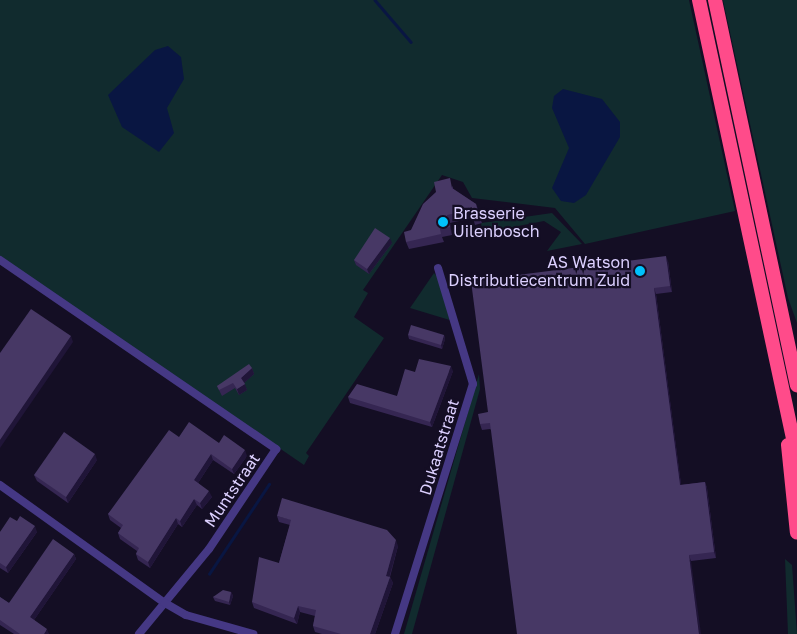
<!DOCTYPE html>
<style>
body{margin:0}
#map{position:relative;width:797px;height:634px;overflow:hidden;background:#140e24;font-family:"Golos Text",sans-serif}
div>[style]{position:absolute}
.green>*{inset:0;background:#112b2e}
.water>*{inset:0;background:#091642}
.stream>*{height:2.5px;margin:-1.25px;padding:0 1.25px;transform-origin:1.25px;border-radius:1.25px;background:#091642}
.minor>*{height:8px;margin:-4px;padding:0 4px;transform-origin:4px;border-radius:4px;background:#453884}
.motorway>*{height:14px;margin:-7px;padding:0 7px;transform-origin:7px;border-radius:7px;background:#ff4b8a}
.wall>*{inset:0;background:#352652}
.shaded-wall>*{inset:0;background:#201538}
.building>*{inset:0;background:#473865}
.dots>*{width:14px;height:14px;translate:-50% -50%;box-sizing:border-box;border:2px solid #140e24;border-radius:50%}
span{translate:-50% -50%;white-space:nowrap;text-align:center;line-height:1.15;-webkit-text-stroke:4.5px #140e24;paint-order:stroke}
.poi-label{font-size:16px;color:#dcd0ff}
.left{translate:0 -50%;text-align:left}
.right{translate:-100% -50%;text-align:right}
.street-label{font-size:16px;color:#dcd0ff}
</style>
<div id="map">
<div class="green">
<i style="clip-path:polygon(0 0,689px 0,735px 211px,585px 244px,555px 208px,472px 198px,463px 182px,442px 175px,363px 290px,368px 293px,354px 317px,384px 338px,306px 453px,309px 456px,304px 465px,0 257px)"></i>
<i style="clip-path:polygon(723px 0,797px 0,797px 323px,788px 298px)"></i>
<i style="clip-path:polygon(552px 213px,582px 244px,547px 251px,561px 232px,544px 221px,483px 233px,481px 223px)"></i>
<i style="clip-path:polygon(434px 273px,439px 279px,453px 321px,410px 308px)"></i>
<i style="clip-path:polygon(479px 374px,480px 389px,412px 634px,404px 634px)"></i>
<i style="clip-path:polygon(785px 559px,792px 565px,797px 634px,788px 634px)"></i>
</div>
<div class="water">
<i style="clip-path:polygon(168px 46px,181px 57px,184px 79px,167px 108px,174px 133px,159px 152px,122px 127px,108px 95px,155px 50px)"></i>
<i style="clip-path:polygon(563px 89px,602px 99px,620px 122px,620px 137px,586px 195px,574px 203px,561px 201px,552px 188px,569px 148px,552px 108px,554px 96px)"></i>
</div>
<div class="stream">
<i style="left:375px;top:0;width:55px;rotate:49.4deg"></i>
<i style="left:209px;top:574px;width:108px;rotate:-56.3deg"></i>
</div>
<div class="minor">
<i style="left:0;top:260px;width:335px;rotate:34.4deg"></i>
<i style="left:276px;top:449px;width:120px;rotate:123.8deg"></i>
<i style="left:209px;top:549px;width:110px;rotate:129.5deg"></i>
<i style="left:0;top:485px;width:203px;rotate:35.6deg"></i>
<i style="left:165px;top:603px;width:24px;rotate:30deg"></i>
<i style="left:186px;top:615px;width:70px;rotate:15.8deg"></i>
<i style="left:395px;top:634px;width:262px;rotate:-72.7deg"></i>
<i style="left:473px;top:384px;width:121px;rotate:-106.8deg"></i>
</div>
<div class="motorway">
<i style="left:699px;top:0;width:469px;rotate:77.9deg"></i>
<i style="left:715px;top:0;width:394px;rotate:78deg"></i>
<i style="left:788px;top:445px;width:88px;rotate:84.2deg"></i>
</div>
<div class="wall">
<i style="clip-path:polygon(453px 186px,453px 189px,476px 204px,482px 223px,475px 225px,473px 218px,450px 223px,452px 235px,442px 237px,444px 242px,409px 249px,406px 242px,411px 230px)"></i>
<i style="clip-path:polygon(392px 243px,369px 274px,356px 265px,354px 260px)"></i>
<i style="clip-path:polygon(668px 261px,672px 292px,656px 294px,681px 485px,705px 482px,707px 488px,716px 558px,691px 561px,490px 429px,482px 430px,480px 424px,488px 412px)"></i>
<i style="clip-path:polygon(408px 335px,444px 335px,445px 339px,442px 349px,409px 339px)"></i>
<i style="clip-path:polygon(252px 368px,254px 374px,244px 383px,247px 390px,239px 395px,235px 388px,222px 396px,217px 386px)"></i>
<i style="clip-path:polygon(453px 371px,432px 427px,350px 403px,348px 397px,397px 396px,415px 372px)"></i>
<i style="clip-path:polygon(179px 437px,219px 443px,247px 456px,234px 474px,213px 460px,198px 483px,212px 497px,202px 509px,197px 505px,182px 527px,178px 524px,150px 568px,138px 560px,136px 554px,137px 551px,120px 539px,118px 533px,121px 528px,110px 520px,108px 514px)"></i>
<i style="clip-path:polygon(97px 460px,68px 503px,37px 481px,34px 475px)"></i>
<i style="clip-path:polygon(277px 516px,398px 546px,390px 577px,393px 583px,375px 634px,322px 634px,315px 632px,313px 626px,315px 616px,300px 612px,297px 624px,254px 608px,252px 602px,279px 563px,290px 525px,279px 522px)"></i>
<i style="clip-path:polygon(17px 521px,37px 532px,8px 573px,0 568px,0 532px)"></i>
<i style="clip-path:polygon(74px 554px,76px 559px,34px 620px,49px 634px,14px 634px,0 625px,0 597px,9px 603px)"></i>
<i style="clip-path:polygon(231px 592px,233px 596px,230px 605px,215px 601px,213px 597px)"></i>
</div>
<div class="shaded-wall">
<i style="clip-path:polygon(476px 204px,479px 211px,482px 223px,479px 216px)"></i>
<i style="clip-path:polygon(447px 215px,450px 223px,452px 235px)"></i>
<i style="clip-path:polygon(390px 238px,392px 243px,369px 274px,367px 269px)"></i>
<i style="clip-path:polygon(666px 256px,668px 261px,672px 292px,670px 286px)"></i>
<i style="clip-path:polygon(654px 288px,656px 294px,682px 491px,680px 485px)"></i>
<i style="clip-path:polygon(444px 335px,445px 339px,442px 349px,441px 345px)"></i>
<i style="clip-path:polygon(71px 336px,73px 342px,0 448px,0 440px)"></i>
<i style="clip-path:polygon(451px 366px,453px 371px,432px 427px,430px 422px)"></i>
<i style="clip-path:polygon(252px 368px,254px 374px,243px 384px,241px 378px)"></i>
<i style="clip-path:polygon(245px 384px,247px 390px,239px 395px,237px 389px)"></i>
<i style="clip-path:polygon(245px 450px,247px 456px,234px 474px,232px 469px)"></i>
<i style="clip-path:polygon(95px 454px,97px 460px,68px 503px,66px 497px)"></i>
<i style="clip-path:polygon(211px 454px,213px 460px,196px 486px,194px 480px)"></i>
<i style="clip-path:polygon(705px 482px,707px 488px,716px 558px,714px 552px)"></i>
<i style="clip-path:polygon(209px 491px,212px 497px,202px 509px,200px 503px)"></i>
<i style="clip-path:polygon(194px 499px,197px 505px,182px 527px,180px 521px)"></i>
<i style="clip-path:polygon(176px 518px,178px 524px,150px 568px,148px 562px)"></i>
<i style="clip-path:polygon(35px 526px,37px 532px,8px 573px,6px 567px)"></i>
<i style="clip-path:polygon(396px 540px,398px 546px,388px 582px,386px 576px)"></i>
<i style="clip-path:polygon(74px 554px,76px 559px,32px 623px,30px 617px)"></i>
<i style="clip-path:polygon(689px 555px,691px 561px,701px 634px,699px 634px)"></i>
<i style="clip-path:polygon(390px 577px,393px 583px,375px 634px,370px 634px)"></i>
<i style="clip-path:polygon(231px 592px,233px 596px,230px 605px,229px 602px)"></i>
<i style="clip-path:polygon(298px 606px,300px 612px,297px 624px,294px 618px)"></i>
<i style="clip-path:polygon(47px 629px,49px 634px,44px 634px)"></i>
</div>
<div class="building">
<i style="clip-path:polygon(450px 178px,452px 188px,476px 204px,479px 216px,472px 217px,471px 210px,447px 215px,450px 227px,440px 229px,441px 234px,406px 242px,404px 232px,411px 230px,423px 204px,436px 192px,434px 182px)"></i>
<i style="clip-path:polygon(375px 228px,390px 238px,367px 269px,354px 260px)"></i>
<i style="clip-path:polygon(666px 256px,670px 286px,654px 288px,680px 485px,705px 482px,714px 552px,689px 555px,699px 634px,517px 634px,490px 423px,480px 424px,478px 414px,488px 412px,471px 281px)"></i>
<i style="clip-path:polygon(31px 309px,71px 336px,0 440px,0 353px)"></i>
<i style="clip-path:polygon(411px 325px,444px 335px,441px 345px,408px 335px)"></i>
<i style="clip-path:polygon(419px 359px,451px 366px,430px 422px,348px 397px,357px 384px,397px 396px,405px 369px,415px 372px)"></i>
<i style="clip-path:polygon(249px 364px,252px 368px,241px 378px,245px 384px,237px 389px,233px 383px,219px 390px,217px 386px)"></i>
<i style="clip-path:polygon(189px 422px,219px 443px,224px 435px,245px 450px,232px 469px,211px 454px,194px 480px,209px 491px,200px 503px,194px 499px,180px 521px,176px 518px,148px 562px,136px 554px,139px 548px,118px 533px,123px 525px,108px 514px,169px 430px,179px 437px)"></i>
<i style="clip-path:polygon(64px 432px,95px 454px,66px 497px,34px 475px)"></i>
<i style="clip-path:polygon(282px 498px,387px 530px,396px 540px,386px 576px,390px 577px,370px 634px,341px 634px,313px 626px,316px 610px,298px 606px,294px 618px,252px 602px,259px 557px,279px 563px,291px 520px,277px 516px)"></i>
<i style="clip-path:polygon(20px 516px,35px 526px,6px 567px,0 563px,0 532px,10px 517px,17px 521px)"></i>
<i style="clip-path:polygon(53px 539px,74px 554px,30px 617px,47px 629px,44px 634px,20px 634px,0 620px,0 597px,9px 603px)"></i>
<i style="clip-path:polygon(223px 590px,231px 592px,229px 602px,213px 597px)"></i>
</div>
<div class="dots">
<i style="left:443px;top:222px;background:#00c1fb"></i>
<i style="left:640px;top:271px;background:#00c1fb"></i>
</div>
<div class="poi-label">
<span class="left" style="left:453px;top:222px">Brasserie<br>Uilenbosch</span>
<span class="right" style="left:630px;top:271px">AS Watson<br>Distributiecentrum Zuid</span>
</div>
<div class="street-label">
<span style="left:439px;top:447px;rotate:-73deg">Dukaatstraat</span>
<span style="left:232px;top:490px;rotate:-56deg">Muntstraat</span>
</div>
</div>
